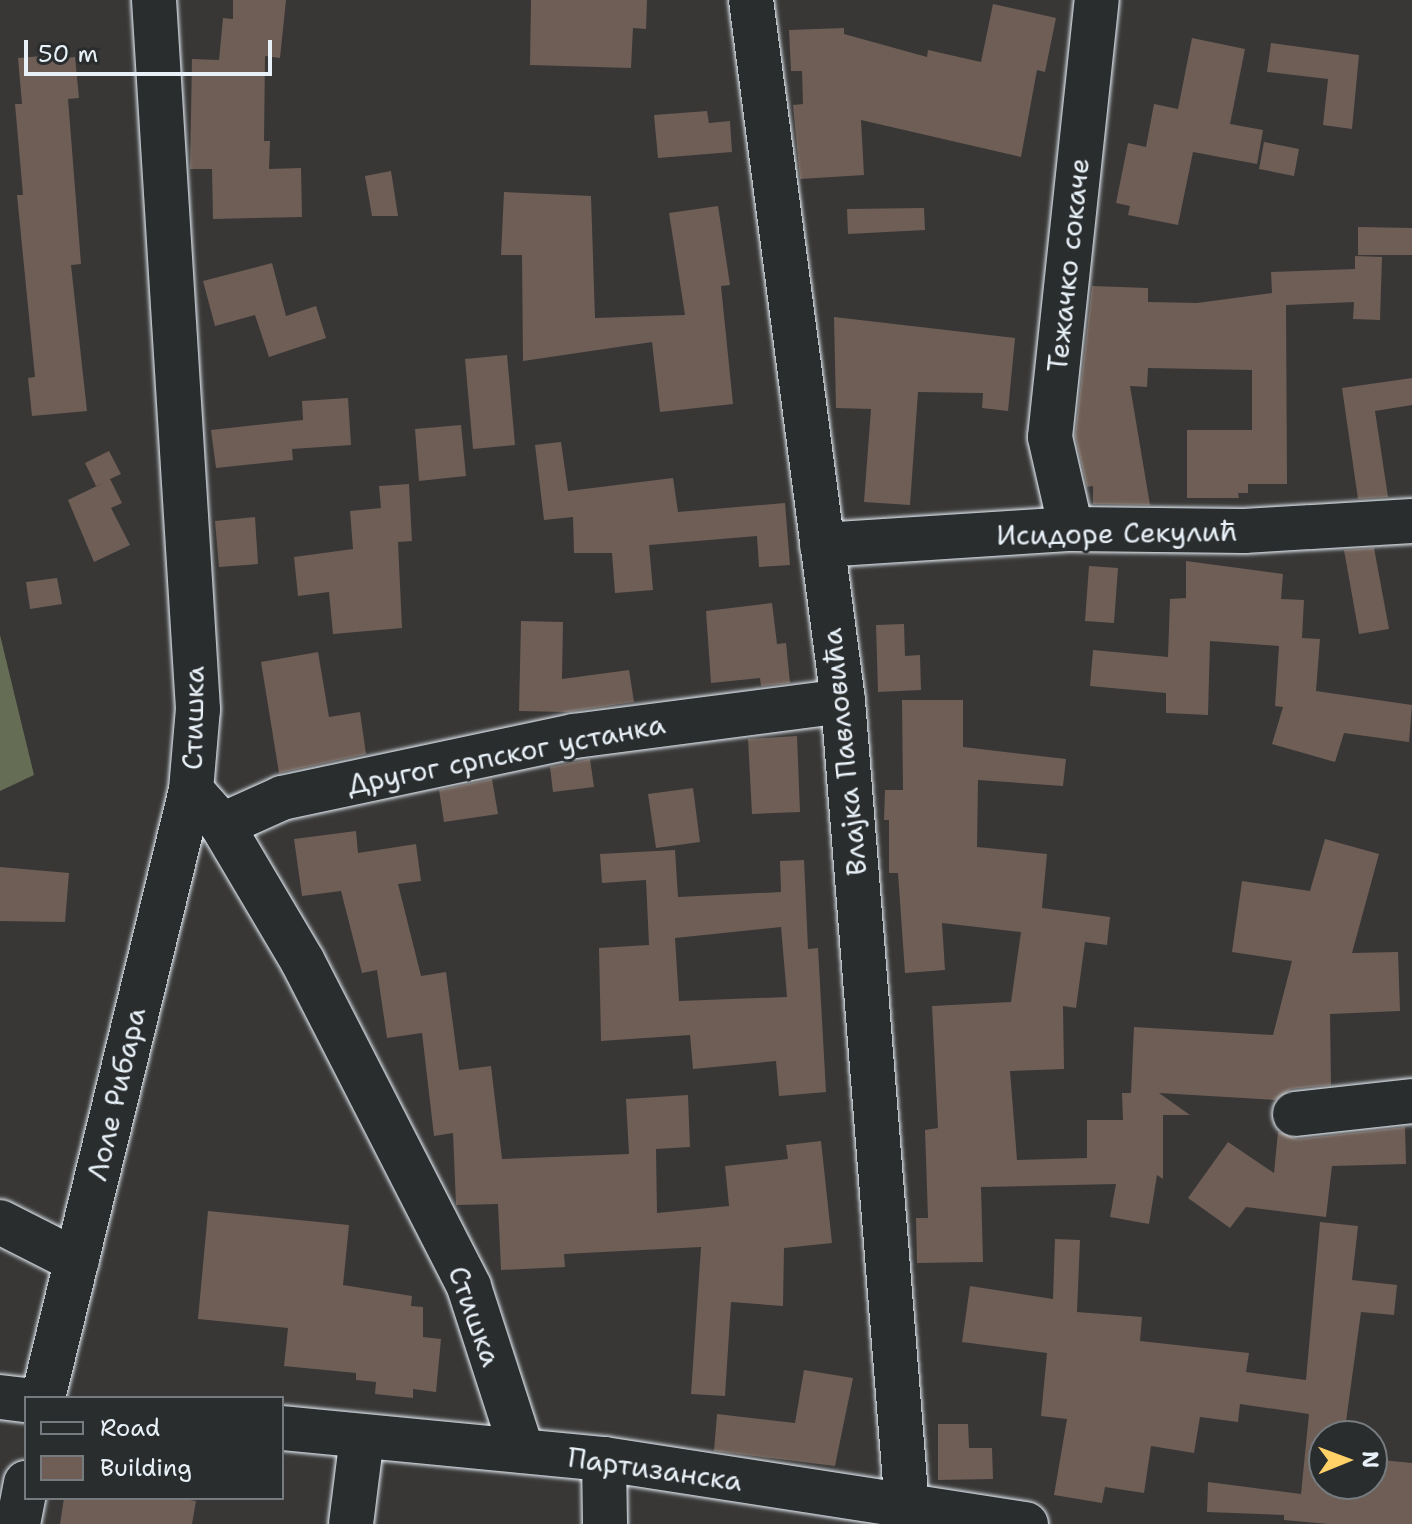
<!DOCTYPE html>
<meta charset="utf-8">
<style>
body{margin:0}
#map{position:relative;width:1412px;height:1524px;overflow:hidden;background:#383736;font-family:"Shantell Sans",sans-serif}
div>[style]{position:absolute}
.green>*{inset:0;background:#656e54}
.building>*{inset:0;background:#6e5e56}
.roads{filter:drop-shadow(0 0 2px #e8f1f8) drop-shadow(0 0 2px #e8f1f8)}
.minor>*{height:44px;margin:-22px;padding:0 22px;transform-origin:22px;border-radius:22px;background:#2a2d2e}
span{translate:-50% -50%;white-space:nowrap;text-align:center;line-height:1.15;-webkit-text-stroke:6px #2a2d2e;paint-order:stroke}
.street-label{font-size:28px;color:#e8f1f8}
.legend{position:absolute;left:24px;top:1396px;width:260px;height:104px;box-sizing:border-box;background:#2a2d2e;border:2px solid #767b7f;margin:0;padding:10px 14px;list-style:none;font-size:24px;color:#e8f1f8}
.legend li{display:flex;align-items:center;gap:16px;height:40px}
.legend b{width:40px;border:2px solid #767b7f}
.north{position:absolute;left:1308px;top:1420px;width:80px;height:80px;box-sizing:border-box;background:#2a2d2e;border:2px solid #767b7f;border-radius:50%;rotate:89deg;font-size:22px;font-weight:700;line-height:32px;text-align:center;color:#e8f1f8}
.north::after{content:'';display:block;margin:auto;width:28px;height:36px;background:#ffd166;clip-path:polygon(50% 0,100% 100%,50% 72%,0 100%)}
.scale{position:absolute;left:24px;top:40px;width:248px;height:36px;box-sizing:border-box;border:4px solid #e8f1f8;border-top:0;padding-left:10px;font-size:24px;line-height:28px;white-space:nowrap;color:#e8f1f8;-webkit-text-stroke:6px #2a2d2e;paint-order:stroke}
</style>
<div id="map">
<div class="green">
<i style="clip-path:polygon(0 635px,34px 775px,0 791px)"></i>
</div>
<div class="building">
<i style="clip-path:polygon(233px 0,286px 0,280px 58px,265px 56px,264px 141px,270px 141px,269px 169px,301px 168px,302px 217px,213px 219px,212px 169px,190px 169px,192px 59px,219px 60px,223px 18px,233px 19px)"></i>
<i style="clip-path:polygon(531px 0,647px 0,646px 29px,633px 28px,631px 68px,530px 65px)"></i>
<i style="clip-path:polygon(993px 4px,1056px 18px,1045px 72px,1037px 70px,1021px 157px,861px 120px,864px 175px,800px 179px,793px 105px,803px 104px,802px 71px,791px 71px,789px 30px,844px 28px,844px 34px,927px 57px,928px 50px,981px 62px)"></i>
<i style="clip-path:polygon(1192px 38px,1245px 49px,1230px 124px,1263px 130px,1257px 164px,1193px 152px,1178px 225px,1128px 215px,1130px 206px,1116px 203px,1128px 143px,1146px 147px,1154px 104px,1178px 109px)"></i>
<i style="clip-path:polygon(1271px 43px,1359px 55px,1352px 129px,1323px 125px,1328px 79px,1267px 72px)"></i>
<i style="clip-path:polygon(55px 55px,56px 59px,75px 57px,79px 98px,68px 99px,81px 264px,71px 265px,87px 411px,32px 416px,28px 378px,35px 377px,17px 195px,23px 195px,15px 104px,22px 104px,18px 58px)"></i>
<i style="clip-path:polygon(707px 111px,709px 123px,730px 121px,732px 152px,658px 158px,654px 115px)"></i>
<i style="clip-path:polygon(1264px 142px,1299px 149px,1294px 176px,1259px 169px)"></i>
<i style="clip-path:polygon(391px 171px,398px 216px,372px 216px,365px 176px)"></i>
<i style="clip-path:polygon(504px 192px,591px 196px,595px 318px,685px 315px,669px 213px,718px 206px,730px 285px,721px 286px,733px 404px,660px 412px,652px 342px,523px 361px,522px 255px,501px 255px)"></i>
<i style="clip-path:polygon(924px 208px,925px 230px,848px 234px,847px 209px)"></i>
<i style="clip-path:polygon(1358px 227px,1412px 228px,1412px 255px,1358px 255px)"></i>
<i style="clip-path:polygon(1355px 256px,1382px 257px,1380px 320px,1353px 319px,1354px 302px,1286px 305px,1287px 484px,1248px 484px,1248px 493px,1238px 493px,1239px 498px,1187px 498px,1187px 430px,1252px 430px,1252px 370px,1148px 368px,1147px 387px,1130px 386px,1150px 505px,1093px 504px,1093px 486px,1087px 487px,1075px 436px,1092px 286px,1148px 288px,1148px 302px,1197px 303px,1272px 293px,1271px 272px,1355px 269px)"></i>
<i style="clip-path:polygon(272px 263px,286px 316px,316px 306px,326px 338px,269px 357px,255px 315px,215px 326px,203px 281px)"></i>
<i style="clip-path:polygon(834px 317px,1015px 338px,1008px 411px,982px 408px,983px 393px,918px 392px,910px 505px,864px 502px,871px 409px,836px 408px)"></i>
<i style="clip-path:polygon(507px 355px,515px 445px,473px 449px,465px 359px)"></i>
<i style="clip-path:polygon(1412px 378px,1412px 405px,1375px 411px,1388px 497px,1358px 499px,1342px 388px)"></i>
<i style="clip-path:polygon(348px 398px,351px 445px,292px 449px,293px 460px,216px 468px,211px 430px,303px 420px,302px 401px)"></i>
<i style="clip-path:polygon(461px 425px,466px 476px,419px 481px,415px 429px)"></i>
<i style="clip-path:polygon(561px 442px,568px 491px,673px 478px,678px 512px,785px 503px,790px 565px,759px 567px,757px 536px,649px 545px,653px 590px,615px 593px,612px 553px,574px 553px,573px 517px,544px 520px,535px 445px)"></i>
<i style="clip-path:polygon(109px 451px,121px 474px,110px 479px,122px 503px,111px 508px,130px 545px,94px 562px,68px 500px,105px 482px,96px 486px,85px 463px)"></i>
<i style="clip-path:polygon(409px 484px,412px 541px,398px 542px,402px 628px,333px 634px,329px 592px,298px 596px,294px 557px,353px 549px,350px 511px,381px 508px,379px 486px)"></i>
<i style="clip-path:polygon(255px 517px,258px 564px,219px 567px,215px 521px)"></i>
<i style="clip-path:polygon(1374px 548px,1389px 629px,1359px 634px,1344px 550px)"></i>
<i style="clip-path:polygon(1186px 561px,1283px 574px,1281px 599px,1304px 600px,1302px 638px,1320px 639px,1316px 691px,1412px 705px,1409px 742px,1344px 733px,1335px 762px,1272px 744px,1283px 707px,1275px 706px,1279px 646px,1210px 641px,1208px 715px,1166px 713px,1166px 693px,1090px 686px,1093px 650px,1168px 657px,1170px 599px,1186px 598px)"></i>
<i style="clip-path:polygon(1089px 566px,1118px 568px,1114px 623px,1085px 621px)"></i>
<i style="clip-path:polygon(57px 578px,62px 604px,30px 609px,26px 582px)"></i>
<i style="clip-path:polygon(772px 603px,777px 644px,786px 643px,790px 683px,761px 686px,760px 678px,711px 683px,706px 611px)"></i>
<i style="clip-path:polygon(521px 621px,563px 622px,562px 679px,629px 670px,634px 702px,567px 712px,519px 711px)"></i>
<i style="clip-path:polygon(904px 624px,905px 656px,920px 655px,921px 690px,878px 692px,876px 625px)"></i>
<i style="clip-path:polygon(318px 652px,329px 717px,360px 712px,366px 754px,279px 773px,261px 662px)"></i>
<i style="clip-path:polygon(902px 700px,963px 700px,963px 747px,1066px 759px,1063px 786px,978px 780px,977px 847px,1047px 854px,1042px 908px,1110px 917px,1107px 945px,1085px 942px,1076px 1008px,1063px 1006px,1064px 1069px,1010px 1071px,1017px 1160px,1087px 1158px,1087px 1120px,1123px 1120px,1122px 1093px,1131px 1093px,1134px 1027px,1273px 1035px,1292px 961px,1232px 952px,1242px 881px,1310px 891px,1325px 839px,1379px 854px,1352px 953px,1398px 952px,1400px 1011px,1330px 1014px,1331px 1085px,1291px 1089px,1275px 1100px,1159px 1093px,1190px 1115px,1163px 1115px,1163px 1179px,1157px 1175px,1149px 1224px,1110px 1217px,1116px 1184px,981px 1187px,983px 1262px,917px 1263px,916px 1218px,928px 1218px,925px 1130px,938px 1128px,932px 1006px,1011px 1002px,1021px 932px,942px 923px,945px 970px,905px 973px,898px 873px,889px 873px,889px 820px,884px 820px,885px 790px,903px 790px)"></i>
<i style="clip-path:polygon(797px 736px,800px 812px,752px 814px,748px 739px)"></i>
<i style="clip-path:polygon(590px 759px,594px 787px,553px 792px,550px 767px)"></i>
<i style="clip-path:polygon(492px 779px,498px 814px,444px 822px,439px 790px)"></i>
<i style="clip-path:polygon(693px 788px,700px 842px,656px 848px,648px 794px)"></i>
<i style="clip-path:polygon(356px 831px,358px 853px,416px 844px,421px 881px,398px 884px,421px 976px,446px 972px,459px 1070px,491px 1066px,502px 1159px,629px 1154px,626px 1099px,688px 1095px,690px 1147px,656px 1149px,657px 1213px,729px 1206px,725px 1166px,788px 1159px,786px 1145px,821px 1141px,832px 1243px,784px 1248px,783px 1306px,731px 1302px,725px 1396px,691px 1394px,701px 1247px,564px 1254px,565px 1267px,501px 1270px,498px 1204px,456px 1205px,453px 1133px,434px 1136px,422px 1033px,387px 1038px,377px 970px,362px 973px,341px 891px,302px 896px,294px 839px)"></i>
<i style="clip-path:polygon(evenodd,675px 850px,678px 897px,781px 892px,780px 861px,804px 860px,808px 949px,818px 948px,826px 1092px,779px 1096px,776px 1061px,693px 1069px,690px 1035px,601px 1041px,599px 948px,649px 945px,646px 880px,602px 883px,600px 854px,675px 850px,781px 927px,787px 997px,679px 1001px,675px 938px,781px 927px)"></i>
<i style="clip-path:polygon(0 867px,69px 873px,65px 922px,0 921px)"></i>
<i style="clip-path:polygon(1405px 1127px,1406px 1164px,1332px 1166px,1326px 1217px,1246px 1207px,1230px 1228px,1188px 1198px,1228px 1142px,1274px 1173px,1278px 1132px,1298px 1139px)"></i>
<i style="clip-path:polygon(208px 1211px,349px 1225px,343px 1285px,412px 1296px,411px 1306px,423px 1307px,423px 1337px,441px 1339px,436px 1392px,413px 1389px,413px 1398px,375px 1394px,376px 1382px,356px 1380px,356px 1373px,284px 1366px,288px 1328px,198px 1319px)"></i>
<i style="clip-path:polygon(1320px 1222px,1358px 1226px,1352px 1280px,1397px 1285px,1394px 1315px,1361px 1312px,1344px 1436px,1324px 1436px,1324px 1484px,1372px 1484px,1372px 1459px,1412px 1463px,1412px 1524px,1328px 1524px,1284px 1520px,1284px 1515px,1207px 1512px,1208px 1482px,1301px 1494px,1309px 1414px,1240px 1404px,1238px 1422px,1200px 1417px,1194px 1453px,1151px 1446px,1144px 1493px,1105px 1487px,1102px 1503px,1054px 1495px,1067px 1419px,1041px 1416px,1047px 1353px,962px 1342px,970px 1286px,1053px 1299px,1055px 1239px,1080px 1240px,1077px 1312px,1142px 1317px,1140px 1341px,1249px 1353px,1246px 1372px,1306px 1380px)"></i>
<i style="clip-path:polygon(804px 1370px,853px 1378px,835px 1466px,714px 1451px,717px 1414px,795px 1423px)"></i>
<i style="clip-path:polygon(938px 1424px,968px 1424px,969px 1448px,992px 1448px,993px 1479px,938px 1480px)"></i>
<i style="clip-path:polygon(64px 1498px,178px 1498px,196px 1501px,192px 1524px,60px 1524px)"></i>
</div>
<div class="roads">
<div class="minor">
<i style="left:751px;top:0;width:707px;rotate:82.52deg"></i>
<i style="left:843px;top:701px;width:809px;rotate:85.46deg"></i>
<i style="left:1071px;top:529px;width:94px;rotate:-102.9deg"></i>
<i style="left:1050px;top:437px;width:440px;rotate:-83.9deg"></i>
<i style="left:822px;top:545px;width:250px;rotate:-3.7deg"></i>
<i style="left:1071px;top:529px;width:173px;rotate:0.7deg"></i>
<i style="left:1244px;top:531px;width:168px;rotate:-3.4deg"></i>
<i style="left:191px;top:790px;width:47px;rotate:48.5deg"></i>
<i style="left:222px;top:825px;width:159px;rotate:59.4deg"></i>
<i style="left:303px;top:962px;width:365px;rotate:62.9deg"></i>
<i style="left:469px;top:1287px;width:172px;rotate:72.1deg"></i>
<i style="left:222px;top:825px;width:66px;rotate:-24.2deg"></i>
<i style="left:282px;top:798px;width:299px;rotate:-12deg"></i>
<i style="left:574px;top:736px;width:271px;rotate:-7.4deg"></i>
<i style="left:1295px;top:1114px;width:118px;rotate:-6.3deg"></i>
<i style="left:0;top:1222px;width:86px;rotate:26.9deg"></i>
<i style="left:0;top:1397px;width:26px;rotate:7deg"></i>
<i style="left:43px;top:1398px;width:626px;rotate:-76.32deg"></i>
<i style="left:191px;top:790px;width:81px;rotate:-85.1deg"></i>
<i style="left:198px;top:709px;width:710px;rotate:-93.55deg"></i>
<i style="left:282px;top:1428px;width:323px;rotate:5.5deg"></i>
<i style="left:604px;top:1459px;width:427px;rotate:8.8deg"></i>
<i style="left:604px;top:1459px;width:65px;rotate:89.1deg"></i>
<i style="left:18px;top:1524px;width:42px;rotate:-79deg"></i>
<i style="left:351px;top:1524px;width:88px;rotate:-82.8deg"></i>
</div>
</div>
<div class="street-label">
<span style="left:1068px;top:265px;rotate:-84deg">Тежачко сокаче</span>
<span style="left:1117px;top:533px;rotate:-1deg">Исидоре Секулић</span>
<span style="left:193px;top:718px;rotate:-89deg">Стишка</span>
<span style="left:844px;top:752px;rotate:-96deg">Влајка Павловића</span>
<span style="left:506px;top:754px;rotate:-11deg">Другог српског устанка</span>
<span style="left:116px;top:1094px;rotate:-77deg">Лоле Рибара</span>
<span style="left:475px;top:1316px;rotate:70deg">Стишка</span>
<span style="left:655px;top:1469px;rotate:8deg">Партизанска</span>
</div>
<ul class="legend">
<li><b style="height:10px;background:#2a2d2e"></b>Road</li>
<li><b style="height:22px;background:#6e5e56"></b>Building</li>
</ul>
<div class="north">N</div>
<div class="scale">50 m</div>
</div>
